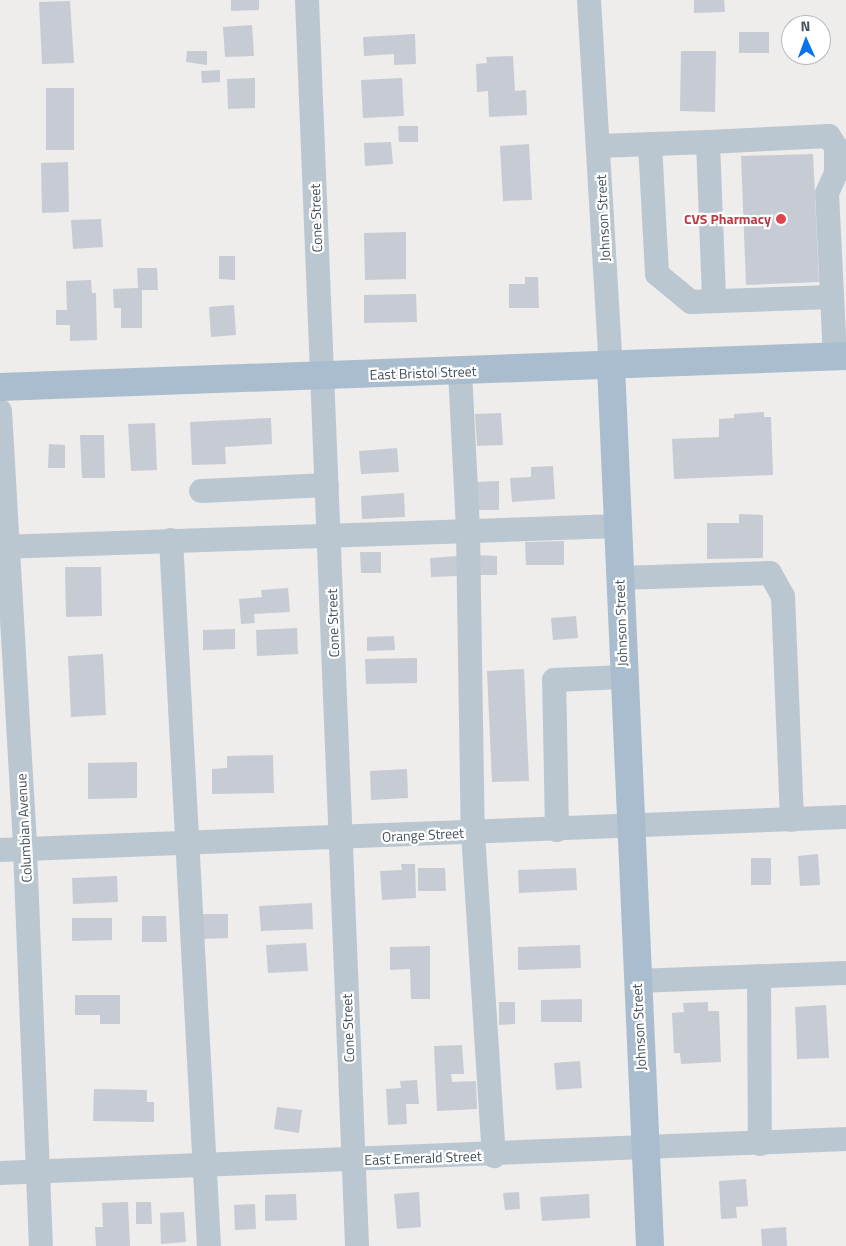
<!DOCTYPE html>
<style>
body{margin:0}
#map{position:relative;width:846px;height:1246px;overflow:hidden;background:#efecec;font-family:"Titillium Web",sans-serif}
div>[style]{position:absolute}
.building>*{inset:0;background:#c7cbd3}
.minor>*{height:24px;margin:-12px;padding:0 12px;transform-origin:12px;border-radius:12px;background:#bbc7d0}
.major>*{height:28px;margin:-14px;padding:0 14px;transform-origin:14px;border-radius:14px;background:#a9bdce}
.dots>*{width:14px;height:14px;translate:-50% -50%;box-sizing:border-box;border:2px solid #fff;border-radius:50%}
span{translate:-50% -50%;white-space:nowrap;text-align:center;line-height:1.15;-webkit-text-stroke:4.5px #fff;paint-order:stroke}
.street-label{font-size:14px;color:#43505b}
.health-label{font-size:14px;color:#be3a42;font-weight:700}
.right{translate:-100% -50%;text-align:right}
.north{position:absolute;left:781px;top:15px;width:50px;height:50px;box-sizing:border-box;background:#fff;border:1px solid #b4b9bd;border-radius:50%;rotate:358deg;font-size:14px;font-weight:700;line-height:20px;text-align:center;color:#43505b}
.north::after{content:'';display:block;margin:auto;width:18px;height:22px;background:#0873ed;clip-path:polygon(50% 0,100% 100%,50% 72%,0 100%)}
</style>
<div id="map">
<div class="building">
<i style="clip-path:polygon(231px 0,259px 0,259px 10px,231px 11px)"></i>
<i style="clip-path:polygon(694px 0,724px 0,725px 12px,694px 13px)"></i>
<i style="clip-path:polygon(70px 1px,74px 63px,42px 64px,39px 2px)"></i>
<i style="clip-path:polygon(252px 25px,254px 56px,225px 57px,223px 27px)"></i>
<i style="clip-path:polygon(739px 32px,769px 32px,769px 53px,739px 53px)"></i>
<i style="clip-path:polygon(415px 34px,416px 64px,394px 65px,394px 54px,364px 56px,363px 37px)"></i>
<i style="clip-path:polygon(187px 51px,207px 51px,207px 65px,186px 62px)"></i>
<i style="clip-path:polygon(681px 51px,716px 51px,715px 112px,680px 111px)"></i>
<i style="clip-path:polygon(513px 56px,515px 91px,526px 90px,527px 115px,489px 117px,488px 91px,477px 92px,476px 64px,487px 63px,486px 57px)"></i>
<i style="clip-path:polygon(220px 70px,220px 82px,202px 83px,201px 71px)"></i>
<i style="clip-path:polygon(255px 78px,255px 108px,228px 109px,227px 79px)"></i>
<i style="clip-path:polygon(402px 78px,404px 116px,363px 118px,361px 80px)"></i>
<i style="clip-path:polygon(46px 88px,74px 88px,74px 150px,46px 150px)"></i>
<i style="clip-path:polygon(398px 126px,418px 126px,418px 142px,399px 142px)"></i>
<i style="clip-path:polygon(391px 142px,393px 164px,365px 166px,364px 143px)"></i>
<i style="clip-path:polygon(529px 144px,532px 200px,503px 201px,500px 146px)"></i>
<i style="clip-path:polygon(813px 154px,819px 282px,746px 285px,741px 156px)"></i>
<i style="clip-path:polygon(68px 162px,69px 212px,42px 213px,41px 163px)"></i>
<i style="clip-path:polygon(101px 219px,103px 247px,73px 249px,71px 220px)"></i>
<i style="clip-path:polygon(406px 232px,406px 279px,365px 280px,364px 233px)"></i>
<i style="clip-path:polygon(219px 256px,235px 256px,235px 280px,219px 279px)"></i>
<i style="clip-path:polygon(137px 268px,157px 268px,158px 290px,142px 290px,142px 328px,121px 328px,121px 308px,114px 308px,113px 289px,138px 288px)"></i>
<i style="clip-path:polygon(525px 277px,538px 277px,539px 308px,509px 308px,509px 284px,525px 284px)"></i>
<i style="clip-path:polygon(91px 280px,92px 293px,96px 293px,97px 340px,70px 341px,70px 325px,56px 325px,56px 310px,67px 310px,66px 281px)"></i>
<i style="clip-path:polygon(416px 294px,417px 322px,364px 323px,364px 295px)"></i>
<i style="clip-path:polygon(234px 305px,236px 335px,211px 337px,209px 307px)"></i>
<i style="clip-path:polygon(764px 412px,764px 417px,771px 417px,773px 475px,674px 479px,672px 439px,719px 437px,719px 419px,734px 418px,734px 414px)"></i>
<i style="clip-path:polygon(501px 413px,503px 445px,477px 446px,475px 414px)"></i>
<i style="clip-path:polygon(271px 418px,272px 444px,225px 447px,226px 464px,192px 465px,190px 422px)"></i>
<i style="clip-path:polygon(155px 423px,157px 470px,131px 471px,128px 424px)"></i>
<i style="clip-path:polygon(80px 435px,104px 435px,105px 478px,82px 478px)"></i>
<i style="clip-path:polygon(49px 444px,65px 445px,65px 468px,48px 468px)"></i>
<i style="clip-path:polygon(397px 448px,399px 472px,361px 474px,359px 451px)"></i>
<i style="clip-path:polygon(553px 466px,555px 499px,512px 502px,510px 478px,531px 477px,531px 467px)"></i>
<i style="clip-path:polygon(499px 481px,499px 510px,476px 510px,476px 482px)"></i>
<i style="clip-path:polygon(404px 493px,405px 517px,362px 519px,361px 496px)"></i>
<i style="clip-path:polygon(739px 514px,763px 515px,763px 558px,707px 559px,707px 523px,739px 523px)"></i>
<i style="clip-path:polygon(564px 541px,564px 565px,526px 565px,525px 542px)"></i>
<i style="clip-path:polygon(360px 552px,381px 552px,381px 573px,361px 573px)"></i>
<i style="clip-path:polygon(477px 555px,497px 556px,497px 575px,477px 575px)"></i>
<i style="clip-path:polygon(457px 556px,458px 576px,431px 577px,430px 558px)"></i>
<i style="clip-path:polygon(65px 567px,101px 567px,102px 616px,66px 617px)"></i>
<i style="clip-path:polygon(288px 588px,290px 612px,254px 614px,255px 623px,241px 624px,239px 599px,262px 597px,261px 590px)"></i>
<i style="clip-path:polygon(576px 616px,578px 638px,553px 640px,551px 618px)"></i>
<i style="clip-path:polygon(297px 628px,298px 654px,257px 656px,256px 630px)"></i>
<i style="clip-path:polygon(235px 629px,235px 649px,203px 650px,203px 630px)"></i>
<i style="clip-path:polygon(394px 636px,395px 650px,367px 651px,367px 637px)"></i>
<i style="clip-path:polygon(103px 654px,106px 715px,71px 717px,68px 656px)"></i>
<i style="clip-path:polygon(417px 658px,417px 683px,366px 684px,365px 659px)"></i>
<i style="clip-path:polygon(524px 669px,529px 781px,492px 782px,487px 671px)"></i>
<i style="clip-path:polygon(273px 755px,274px 793px,212px 794px,212px 769px,227px 768px,227px 756px)"></i>
<i style="clip-path:polygon(137px 762px,137px 798px,88px 799px,88px 763px)"></i>
<i style="clip-path:polygon(407px 769px,408px 798px,371px 800px,370px 771px)"></i>
<i style="clip-path:polygon(818px 854px,820px 885px,800px 886px,798px 856px)"></i>
<i style="clip-path:polygon(751px 858px,771px 858px,771px 885px,751px 885px)"></i>
<i style="clip-path:polygon(401px 864px,415px 864px,416px 898px,382px 900px,380px 871px,402px 870px)"></i>
<i style="clip-path:polygon(418px 868px,445px 868px,446px 891px,418px 891px)"></i>
<i style="clip-path:polygon(576px 868px,577px 890px,519px 893px,518px 870px)"></i>
<i style="clip-path:polygon(117px 876px,118px 902px,73px 904px,72px 878px)"></i>
<i style="clip-path:polygon(312px 903px,313px 929px,261px 931px,259px 906px)"></i>
<i style="clip-path:polygon(201px 914px,228px 914px,228px 938px,201px 939px)"></i>
<i style="clip-path:polygon(142px 916px,166px 916px,167px 942px,142px 942px)"></i>
<i style="clip-path:polygon(72px 918px,112px 918px,112px 940px,72px 941px)"></i>
<i style="clip-path:polygon(306px 943px,308px 971px,268px 973px,266px 945px)"></i>
<i style="clip-path:polygon(580px 945px,581px 968px,518px 970px,518px 947px)"></i>
<i style="clip-path:polygon(430px 946px,430px 999px,411px 999px,410px 969px,390px 970px,390px 947px)"></i>
<i style="clip-path:polygon(75px 995px,120px 995px,120px 1024px,100px 1024px,100px 1015px,75px 1015px)"></i>
<i style="clip-path:polygon(582px 999px,582px 1022px,541px 1022px,541px 1000px)"></i>
<i style="clip-path:polygon(499px 1002px,515px 1002px,515px 1024px,499px 1025px)"></i>
<i style="clip-path:polygon(708px 1002px,708px 1011px,719px 1011px,721px 1062px,681px 1064px,680px 1053px,674px 1053px,672px 1013px,684px 1012px,683px 1003px)"></i>
<i style="clip-path:polygon(826px 1005px,829px 1058px,797px 1059px,795px 1007px)"></i>
<i style="clip-path:polygon(462px 1045px,464px 1074px,451px 1074px,452px 1082px,476px 1081px,477px 1109px,437px 1111px,434px 1046px)"></i>
<i style="clip-path:polygon(580px 1061px,582px 1088px,556px 1090px,554px 1063px)"></i>
<i style="clip-path:polygon(417px 1080px,419px 1104px,406px 1104px,407px 1124px,388px 1125px,386px 1089px,401px 1088px,400px 1081px)"></i>
<i style="clip-path:polygon(94px 1089px,147px 1090px,147px 1102px,154px 1102px,154px 1122px,93px 1121px)"></i>
<i style="clip-path:polygon(277px 1107px,302px 1110px,299px 1133px,274px 1129px)"></i>
<i style="clip-path:polygon(746px 1179px,748px 1206px,736px 1207px,737px 1218px,721px 1219px,719px 1181px)"></i>
<i style="clip-path:polygon(419px 1192px,421px 1227px,397px 1229px,394px 1194px)"></i>
<i style="clip-path:polygon(519px 1192px,520px 1209px,505px 1210px,503px 1193px)"></i>
<i style="clip-path:polygon(296px 1194px,297px 1220px,265px 1221px,265px 1195px)"></i>
<i style="clip-path:polygon(589px 1194px,590px 1218px,542px 1221px,540px 1197px)"></i>
<i style="clip-path:polygon(128px 1202px,130px 1246px,96px 1246px,95px 1227px,103px 1227px,102px 1203px)"></i>
<i style="clip-path:polygon(136px 1202px,151px 1202px,152px 1224px,136px 1224px)"></i>
<i style="clip-path:polygon(255px 1204px,256px 1229px,235px 1230px,234px 1205px)"></i>
<i style="clip-path:polygon(184px 1212px,186px 1242px,161px 1244px,160px 1213px)"></i>
<i style="clip-path:polygon(786px 1227px,787px 1246px,762px 1246px,761px 1229px)"></i>
</div>
<div class="minor">
<i style="left:307px;top:0;width:1247px;rotate:87.7deg"></i>
<i style="left:589px;top:0;width:367px;rotate:86.6deg"></i>
<i style="left:708px;top:142px;width:121px;rotate:-2.8deg"></i>
<i style="left:829px;top:136px;width:13px;rotate:58deg"></i>
<i style="left:836px;top:147px;width:26px;rotate:90deg"></i>
<i style="left:836px;top:173px;width:22px;rotate:114deg"></i>
<i style="left:827px;top:193px;width:163px;rotate:87.2deg"></i>
<i style="left:650px;top:144px;width:130px;rotate:86.9deg"></i>
<i style="left:657px;top:274px;width:44px;rotate:39.5deg"></i>
<i style="left:691px;top:302px;width:141px;rotate:-2deg"></i>
<i style="left:598px;top:146px;width:110px;rotate:-2.1deg"></i>
<i style="left:708px;top:142px;width:159px;rotate:87.8deg"></i>
<i style="left:460px;top:371px;width:159px;rotate:87.1deg"></i>
<i style="left:468px;top:530px;width:303px;rotate:89.1deg"></i>
<i style="left:473px;top:833px;width:324px;rotate:86.3deg"></i>
<i style="left:0;top:411px;width:440px;rotate:86.7deg"></i>
<i style="left:25px;top:850px;width:396px;rotate:87.7deg"></i>
<i style="left:201px;top:491px;width:126px;rotate:-2.7deg"></i>
<i style="left:171px;top:540px;width:707px;rotate:86.92deg"></i>
<i style="left:0;top:547px;width:618px;rotate:-1.95deg"></i>
<i style="left:620px;top:578px;width:150px;rotate:-1.9deg"></i>
<i style="left:770px;top:573px;width:26px;rotate:61deg"></i>
<i style="left:783px;top:596px;width:224px;rotate:87.7deg"></i>
<i style="left:557px;top:830px;width:150px;rotate:-91.1deg"></i>
<i style="left:554px;top:680px;width:70px;rotate:-2.5deg"></i>
<i style="left:0;top:850px;width:847px;rotate:-2.23deg"></i>
<i style="left:759px;top:976px;width:168px;rotate:89.7deg"></i>
<i style="left:637px;top:981px;width:209px;rotate:-2.2deg"></i>
<i style="left:0;top:1173px;width:847px;rotate:-2.3deg"></i>
</div>
<div class="major">
<i style="left:611px;top:366px;width:881px;rotate:87.46deg"></i>
<i style="left:0;top:387px;width:847px;rotate:-2.1deg"></i>
</div>
<div class="dots">
<i style="left:781px;top:219px;background:#e0444e"></i>
</div>
<div class="street-label">
<span style="left:316px;top:218px;rotate:-92deg">Cone Street</span>
<span style="left:603px;top:218px;rotate:-93deg">Johnson Street</span>
<span style="left:423px;top:373px;rotate:-2deg">East Bristol Street</span>
<span style="left:333px;top:623px;rotate:-92deg">Cone Street</span>
<span style="left:621px;top:623px;rotate:-92deg">Johnson Street</span>
<span style="left:24px;top:828px;rotate:-93deg">Columbian Avenue</span>
<span style="left:423px;top:835px;rotate:-3deg">Orange Street</span>
<span style="left:639px;top:1027px;rotate:-93deg">Johnson Street</span>
<span style="left:348px;top:1028px;rotate:-92deg">Cone Street</span>
<span style="left:423px;top:1158px;rotate:-2deg">East Emerald Street</span>
</div>
<div class="health-label">
<span class="right" style="left:771px;top:219px">CVS Pharmacy</span>
</div>
<div class="north">N</div>
</div>
